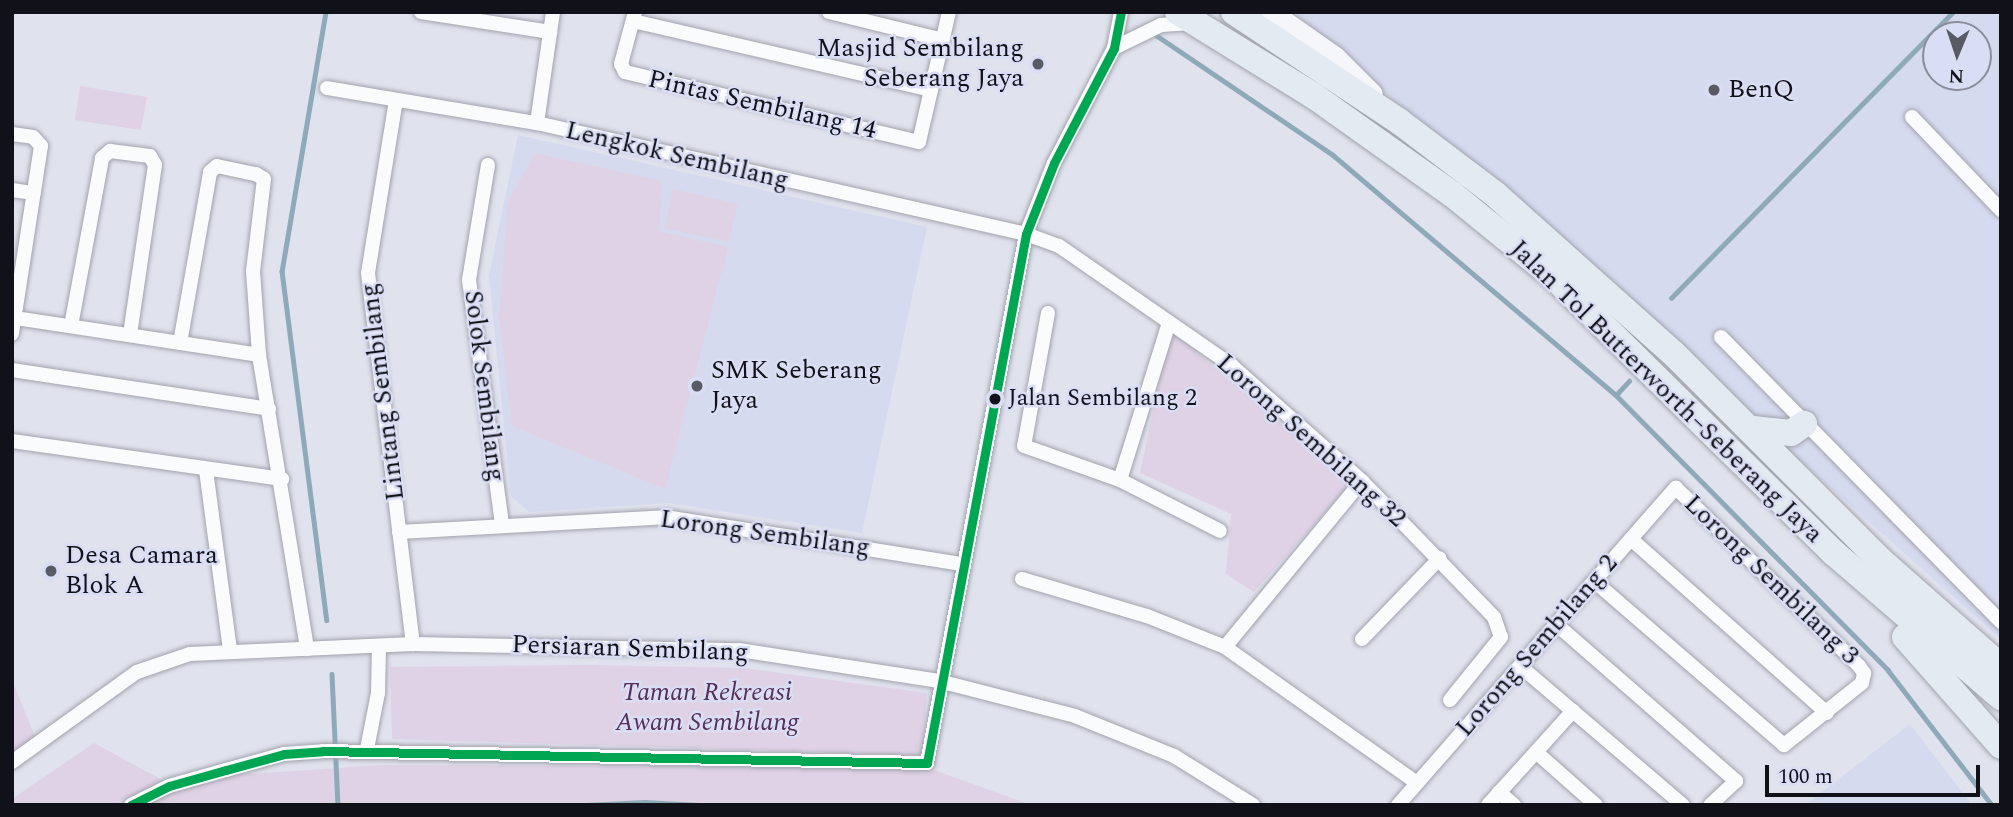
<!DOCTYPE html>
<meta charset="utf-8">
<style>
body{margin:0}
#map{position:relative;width:2013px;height:817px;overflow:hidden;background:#e0e2ee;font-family:Spectral,serif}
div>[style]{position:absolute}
.built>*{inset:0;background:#d6daef}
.green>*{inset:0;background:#dfd2e5}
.water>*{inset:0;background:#8eaab8}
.stream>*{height:4.5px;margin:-2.25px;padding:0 2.25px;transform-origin:2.25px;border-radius:2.25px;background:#8eaab8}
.roads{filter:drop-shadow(0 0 2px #a1a3ac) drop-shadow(0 0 2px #a1a3ac)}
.minor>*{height:14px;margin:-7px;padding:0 7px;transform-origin:7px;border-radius:7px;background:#fafbfc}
.secondary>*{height:21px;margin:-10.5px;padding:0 10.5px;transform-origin:10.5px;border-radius:10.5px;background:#f4f6f9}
.motorway>*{height:26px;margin:-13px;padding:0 13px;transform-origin:13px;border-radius:13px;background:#e4eaf1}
.bus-1>*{height:9px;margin:-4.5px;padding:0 4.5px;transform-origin:4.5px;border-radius:4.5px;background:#00a651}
.dots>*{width:19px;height:19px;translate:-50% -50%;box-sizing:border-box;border:4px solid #dadef4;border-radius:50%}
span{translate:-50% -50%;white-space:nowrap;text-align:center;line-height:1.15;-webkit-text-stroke:5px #dadef4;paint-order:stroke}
.bus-label{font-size:24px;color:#111219}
.left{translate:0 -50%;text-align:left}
.poi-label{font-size:26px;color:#111219}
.right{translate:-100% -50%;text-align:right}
.street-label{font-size:26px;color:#111219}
.park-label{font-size:26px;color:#563056;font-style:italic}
.frame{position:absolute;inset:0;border:14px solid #111219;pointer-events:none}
.north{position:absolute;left:1922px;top:21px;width:70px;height:70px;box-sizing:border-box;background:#dadef4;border:2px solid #8a8c9c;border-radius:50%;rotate:182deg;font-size:19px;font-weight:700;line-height:28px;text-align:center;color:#111219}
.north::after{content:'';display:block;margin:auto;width:24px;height:32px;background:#595b64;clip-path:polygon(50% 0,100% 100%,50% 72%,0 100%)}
.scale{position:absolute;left:1765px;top:765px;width:215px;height:32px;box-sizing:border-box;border:4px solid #111219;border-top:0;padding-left:9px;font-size:21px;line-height:24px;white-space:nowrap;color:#111219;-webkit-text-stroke:5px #dadef4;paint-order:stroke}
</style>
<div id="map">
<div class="built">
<i style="clip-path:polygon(evenodd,1294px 12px,2001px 12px,2001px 639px,1294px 12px,1936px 35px,1978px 35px,1978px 77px,1936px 77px,1936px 35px)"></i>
<i style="clip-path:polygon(518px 135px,927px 227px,862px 533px,669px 503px,529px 512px,511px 496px,489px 276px)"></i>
<i style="clip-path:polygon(1910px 724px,1972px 805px,1805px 805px)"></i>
</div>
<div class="green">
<i style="clip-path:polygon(80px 86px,147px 97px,141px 130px,75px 120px)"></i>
<i style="clip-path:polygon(535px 153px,662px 181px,659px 231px,728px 247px,665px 489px,512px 426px,499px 317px,508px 202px)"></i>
<i style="clip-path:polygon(673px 189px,738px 204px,729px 242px,664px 228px)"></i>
<i style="clip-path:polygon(1170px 330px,1351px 483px,1254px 592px,1226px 574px,1231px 514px,1140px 473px)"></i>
<i style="clip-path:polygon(591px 665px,743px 668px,927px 693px,922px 755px,392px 739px,390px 667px)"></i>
<i style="clip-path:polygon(12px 680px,36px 739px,12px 755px)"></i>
<i style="clip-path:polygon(94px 743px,162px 780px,381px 765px,926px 767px,1031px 805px,737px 805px,645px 800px,544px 805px,12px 805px,12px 799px)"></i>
</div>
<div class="water">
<i style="clip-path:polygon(645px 800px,737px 805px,544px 805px)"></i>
</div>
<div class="stream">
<i style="left:326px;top:12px;width:263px;rotate:99.6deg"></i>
<i style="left:282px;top:271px;width:352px;rotate:82.7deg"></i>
<i style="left:1156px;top:35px;width:214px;rotate:34.1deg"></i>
<i style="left:1333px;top:155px;width:371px;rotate:40.3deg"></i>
<i style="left:1616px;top:395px;width:387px;rotate:45.3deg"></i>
<i style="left:1888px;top:670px;width:170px;rotate:52.4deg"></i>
<i style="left:1671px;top:298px;width:402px;rotate:-45.4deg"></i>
<i style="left:1616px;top:395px;width:19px;rotate:-47deg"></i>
<i style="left:332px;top:674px;width:131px;rotate:87.4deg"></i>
</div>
<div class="roads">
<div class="minor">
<i style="left:421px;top:12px;width:131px;rotate:8.8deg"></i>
<i style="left:635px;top:12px;width:54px;rotate:105.1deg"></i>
<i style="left:621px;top:64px;width:9px;rotate:63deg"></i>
<i style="left:625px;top:72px;width:302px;rotate:13.4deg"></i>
<i style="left:919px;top:142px;width:133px;rotate:-77deg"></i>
<i style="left:829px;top:12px;width:117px;rotate:13.8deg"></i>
<i style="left:633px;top:21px;width:306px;rotate:13deg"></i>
<i style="left:1114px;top:48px;width:52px;rotate:-26.1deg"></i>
<i style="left:1161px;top:25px;width:30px;rotate:-4deg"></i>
<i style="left:327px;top:88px;width:213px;rotate:9.5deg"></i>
<i style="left:537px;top:123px;width:501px;rotate:12.79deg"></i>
<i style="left:1026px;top:234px;width:35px;rotate:20deg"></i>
<i style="left:1059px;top:246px;width:211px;rotate:34.7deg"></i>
<i style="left:1232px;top:366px;width:174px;rotate:41.5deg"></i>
<i style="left:1362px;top:481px;width:190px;rotate:45.9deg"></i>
<i style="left:1494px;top:617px;width:21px;rotate:71deg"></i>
<i style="left:1501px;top:637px;width:81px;rotate:129deg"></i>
<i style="left:396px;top:100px;width:175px;rotate:99.2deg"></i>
<i style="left:368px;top:273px;width:374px;rotate:83.1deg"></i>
<i style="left:1912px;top:117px;width:129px;rotate:46.3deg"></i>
<i style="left:537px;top:123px;width:112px;rotate:-81.8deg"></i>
<i style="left:12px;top:134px;width:21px;rotate:8deg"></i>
<i style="left:33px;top:137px;width:12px;rotate:48deg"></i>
<i style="left:41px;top:146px;width:190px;rotate:98.8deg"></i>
<i style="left:488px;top:165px;width:117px;rotate:99.4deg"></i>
<i style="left:469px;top:280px;width:245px;rotate:82.3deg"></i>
<i style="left:12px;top:190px;width:22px;rotate:8deg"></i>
<i style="left:1048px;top:313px;width:135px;rotate:100.2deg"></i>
<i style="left:1024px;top:446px;width:102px;rotate:19.5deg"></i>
<i style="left:1120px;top:480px;width:112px;rotate:27deg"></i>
<i style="left:15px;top:318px;width:247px;rotate:8.6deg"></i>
<i style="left:71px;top:326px;width:171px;rotate:-79.5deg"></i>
<i style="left:102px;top:158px;width:11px;rotate:-41deg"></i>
<i style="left:110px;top:151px;width:40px;rotate:7.1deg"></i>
<i style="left:150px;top:156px;width:10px;rotate:61deg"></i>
<i style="left:155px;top:165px;width:172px;rotate:98.4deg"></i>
<i style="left:1721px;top:337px;width:400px;rotate:45.5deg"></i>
<i style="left:180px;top:343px;width:174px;rotate:-80deg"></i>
<i style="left:210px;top:172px;width:9px;rotate:-41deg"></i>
<i style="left:217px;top:166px;width:40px;rotate:12deg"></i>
<i style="left:256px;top:174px;width:9px;rotate:32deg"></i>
<i style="left:264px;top:179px;width:93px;rotate:96.8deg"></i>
<i style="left:253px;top:271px;width:84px;rotate:85.9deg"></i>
<i style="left:259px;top:355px;width:298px;rotate:80.7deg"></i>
<i style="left:12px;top:370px;width:260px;rotate:8.6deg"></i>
<i style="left:12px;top:441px;width:273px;rotate:8deg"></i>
<i style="left:206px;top:470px;width:181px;rotate:82.4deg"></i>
<i style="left:1120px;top:480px;width:164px;rotate:-72.7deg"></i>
<i style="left:399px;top:532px;width:266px;rotate:-3.2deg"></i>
<i style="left:665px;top:517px;width:301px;rotate:9deg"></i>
<i style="left:1631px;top:539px;width:262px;rotate:41.6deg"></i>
<i style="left:1022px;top:579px;width:130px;rotate:16.5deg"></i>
<i style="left:1147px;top:616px;width:84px;rotate:21.7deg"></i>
<i style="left:1225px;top:647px;width:235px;rotate:35.3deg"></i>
<i style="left:1556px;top:624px;width:239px;rotate:41.1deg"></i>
<i style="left:1736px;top:781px;width:35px;rotate:137deg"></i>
<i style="left:1362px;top:639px;width:112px;rotate:-46.1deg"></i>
<i style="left:1225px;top:647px;width:215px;rotate:-50.5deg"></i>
<i style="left:1520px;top:666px;width:214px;rotate:40.5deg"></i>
<i style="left:367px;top:749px;width:57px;rotate:-78.9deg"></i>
<i style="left:378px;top:693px;width:47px;rotate:-88.8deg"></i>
<i style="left:1536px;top:752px;width:80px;rotate:41.5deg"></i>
<i style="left:12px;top:762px;width:154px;rotate:-35.8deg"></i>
<i style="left:137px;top:672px;width:56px;rotate:-18.8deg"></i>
<i style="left:190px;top:654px;width:223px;rotate:-2.6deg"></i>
<i style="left:413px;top:644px;width:326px;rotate:1.1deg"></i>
<i style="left:739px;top:650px;width:202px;rotate:8.8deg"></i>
<i style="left:939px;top:681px;width:140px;rotate:14.4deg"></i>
<i style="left:1075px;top:716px;width:107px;rotate:22deg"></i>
<i style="left:1174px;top:756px;width:93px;rotate:31.8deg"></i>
<i style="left:1499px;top:792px;width:20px;rotate:41deg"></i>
<i style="left:131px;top:805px;width:42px;rotate:-26.6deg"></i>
<i style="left:169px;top:786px;width:59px;rotate:-15.7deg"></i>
<i style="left:226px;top:770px;width:60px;rotate:-15.4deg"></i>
<i style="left:284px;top:754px;width:39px;rotate:-4deg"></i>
<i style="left:323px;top:751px;width:604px;rotate:1.14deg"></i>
<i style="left:927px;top:763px;width:538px;rotate:-79.4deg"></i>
<i style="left:1026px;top:234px;width:76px;rotate:-68.5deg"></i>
<i style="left:1054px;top:163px;width:130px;rotate:-62.4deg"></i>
<i style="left:1114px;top:48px;width:37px;rotate:-79deg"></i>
<i style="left:1398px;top:805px;width:422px;rotate:-48.8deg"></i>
<i style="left:1676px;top:488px;width:255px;rotate:44.2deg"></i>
<i style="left:1859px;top:666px;width:9px;rotate:54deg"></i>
<i style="left:1864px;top:673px;width:10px;rotate:101deg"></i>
<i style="left:1862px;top:683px;width:100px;rotate:141.5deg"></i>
<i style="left:1784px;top:745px;width:251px;rotate:-139.2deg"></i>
<i style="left:1488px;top:805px;width:127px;rotate:-47.9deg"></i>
</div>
<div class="secondary">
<i style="left:1271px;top:12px;width:78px;rotate:35.1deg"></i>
<i style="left:1335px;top:57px;width:52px;rotate:45deg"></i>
</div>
<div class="motorway">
<i style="left:1178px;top:12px;width:160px;rotate:31.7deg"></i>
<i style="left:1314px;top:96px;width:169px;rotate:35.4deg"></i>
<i style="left:1452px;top:194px;width:132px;rotate:39.1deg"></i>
<i style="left:1554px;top:277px;width:393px;rotate:44.6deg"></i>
<i style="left:1834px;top:553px;width:221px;rotate:40.8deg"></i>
<i style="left:1234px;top:12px;width:199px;rotate:33.5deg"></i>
<i style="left:1400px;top:122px;width:121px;rotate:37.2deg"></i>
<i style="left:1496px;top:195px;width:239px;rotate:41.8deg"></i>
<i style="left:1674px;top:354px;width:290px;rotate:45deg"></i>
<i style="left:1879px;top:559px;width:163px;rotate:41.5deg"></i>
<i style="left:1753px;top:429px;width:38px;rotate:6deg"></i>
<i style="left:1791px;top:433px;width:16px;rotate:-35deg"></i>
<i style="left:1905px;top:637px;width:145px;rotate:48.6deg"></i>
</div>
</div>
<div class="bus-1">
<i style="left:131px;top:805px;width:42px;rotate:-26.6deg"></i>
<i style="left:169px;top:786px;width:59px;rotate:-15.7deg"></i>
<i style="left:226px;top:770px;width:60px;rotate:-15.4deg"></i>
<i style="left:284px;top:754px;width:39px;rotate:-4deg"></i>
<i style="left:323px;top:751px;width:604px;rotate:1.14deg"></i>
<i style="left:927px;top:763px;width:538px;rotate:-79.4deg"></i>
<i style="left:1026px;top:234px;width:76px;rotate:-68.5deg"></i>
<i style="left:1054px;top:163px;width:130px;rotate:-62.4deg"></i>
<i style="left:1114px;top:48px;width:37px;rotate:-79deg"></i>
</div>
<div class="dots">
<i style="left:1038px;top:64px;background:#595b64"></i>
<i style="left:1714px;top:90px;background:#595b64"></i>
<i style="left:697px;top:386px;background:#595b64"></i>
<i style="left:995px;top:399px;background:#111219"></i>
<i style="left:51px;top:571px;background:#595b64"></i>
</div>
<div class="bus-label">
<span class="left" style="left:1008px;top:399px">Jalan Sembilang 2</span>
</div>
<div class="poi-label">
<span class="right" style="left:1024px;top:64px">Masjid Sembilang<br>Seberang Jaya</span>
<span class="left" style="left:1728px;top:90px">BenQ</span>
<span class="left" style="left:711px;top:386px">SMK Seberang<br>Jaya</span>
<span class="left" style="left:65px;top:571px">Desa Camara<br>Blok A</span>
</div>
<div class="street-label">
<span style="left:762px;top:105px;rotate:13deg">Pintas Sembilang 14</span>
<span style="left:677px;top:156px;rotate:13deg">Lengkok Sembilang</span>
<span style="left:484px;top:386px;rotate:83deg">Solok Sembilang</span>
<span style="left:383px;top:392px;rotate:-97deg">Lintang Sembilang</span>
<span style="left:1666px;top:392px;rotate:44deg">Jalan Tol Butterworth–Seberang Jaya</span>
<span style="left:1311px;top:441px;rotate:42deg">Lorong Sembilang 32</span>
<span style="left:765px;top:534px;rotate:8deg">Lorong Sembilang</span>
<span style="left:1771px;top:580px;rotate:44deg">Lorong Sembilang 3</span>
<span style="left:1537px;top:646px;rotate:-49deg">Lorong Sembilang 2</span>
<span style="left:630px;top:649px;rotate:2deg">Persiaran Sembilang</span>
</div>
<div class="park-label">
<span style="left:707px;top:708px">Taman Rekreasi<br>Awam Sembilang</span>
</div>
<div class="frame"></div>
<div class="north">N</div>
<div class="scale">100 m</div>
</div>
